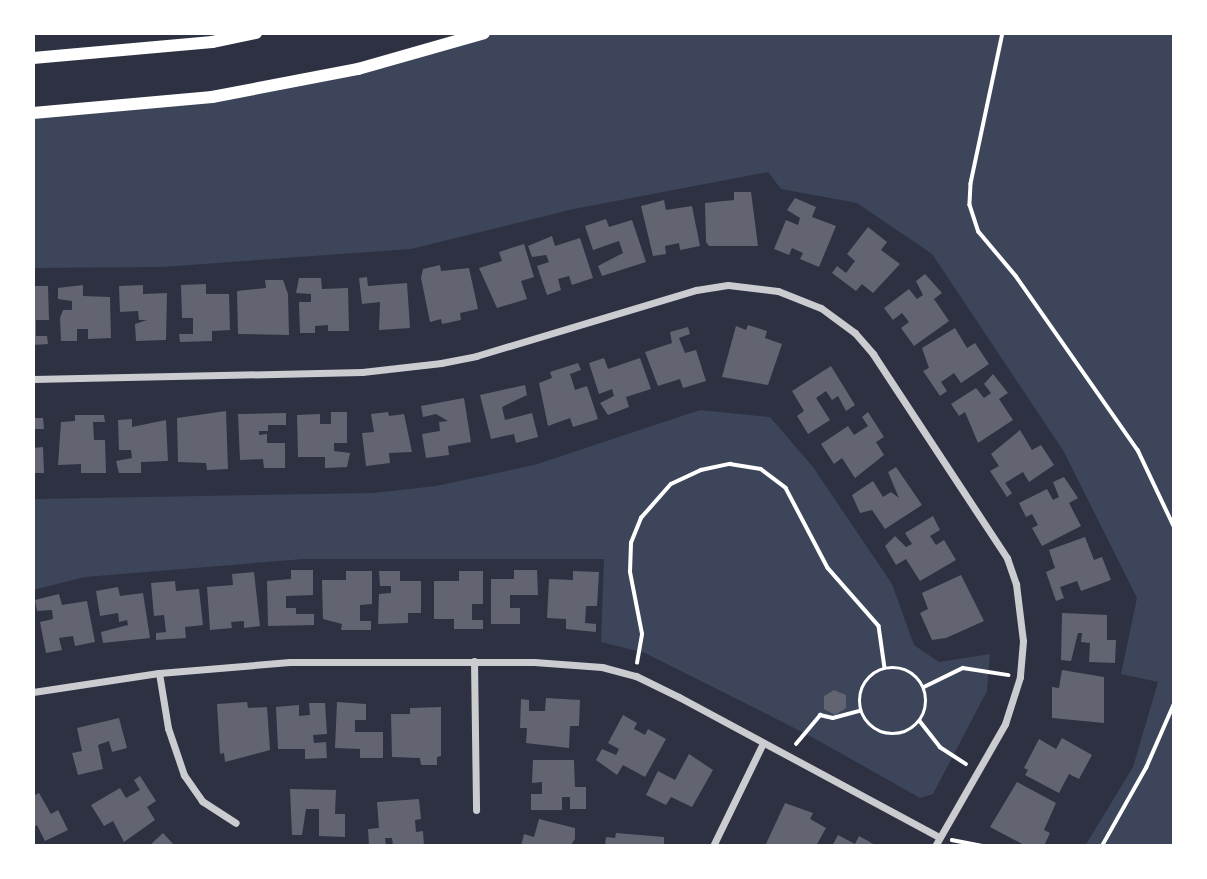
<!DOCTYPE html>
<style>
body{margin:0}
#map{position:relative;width:1207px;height:879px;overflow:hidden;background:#2d3142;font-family:"Source Sans 3",sans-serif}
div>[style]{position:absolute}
.green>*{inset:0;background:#3c4559}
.building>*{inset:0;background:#626471}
.path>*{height:3.5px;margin:-1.75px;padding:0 1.75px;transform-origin:1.75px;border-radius:1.75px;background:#fff}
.path>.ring{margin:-1.75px;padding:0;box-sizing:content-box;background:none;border:3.5px solid #fff;border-radius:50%}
.minor>*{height:7px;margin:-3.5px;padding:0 3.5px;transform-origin:3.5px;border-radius:3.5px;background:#caccd0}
.secondary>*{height:12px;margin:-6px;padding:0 6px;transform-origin:6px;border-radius:6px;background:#fff}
span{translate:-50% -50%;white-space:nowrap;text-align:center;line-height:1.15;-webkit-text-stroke:5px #fff;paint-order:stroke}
.frame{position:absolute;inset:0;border:35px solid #fff;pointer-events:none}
</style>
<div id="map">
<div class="green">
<i style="clip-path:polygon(484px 33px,1174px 33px,1174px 846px,1085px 846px,1133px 767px,1158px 682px,1121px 674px,1137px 598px,1064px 452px,932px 254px,857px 203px,781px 189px,768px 172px,574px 209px,411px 249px,162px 267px,33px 268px,33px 113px,212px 97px)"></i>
<i style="clip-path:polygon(700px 410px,770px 417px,813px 467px,892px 584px,914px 645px,939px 662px,990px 654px,987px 691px,933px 794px,920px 798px,810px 736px,645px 653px,601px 642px,604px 559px,304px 559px,85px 577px,33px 590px,33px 499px,373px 493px,436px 486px,534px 465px)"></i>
</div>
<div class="building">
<i style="clip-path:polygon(734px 192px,751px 192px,758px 246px,709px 246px,706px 242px,705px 203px,734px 200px)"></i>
<i style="clip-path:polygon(795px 198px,816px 207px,812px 217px,836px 226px,819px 267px,800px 259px,803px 253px,792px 248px,789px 255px,774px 249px,786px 220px,798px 225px,800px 218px,787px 210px)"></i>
<i style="clip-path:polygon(664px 200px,666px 210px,692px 206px,700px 246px,680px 250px,679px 243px,665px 246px,666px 254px,653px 256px,641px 206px)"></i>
<i style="clip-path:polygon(606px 219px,609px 227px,632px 220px,646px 262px,602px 276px,598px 266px,623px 253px,619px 241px,593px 250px,585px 226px)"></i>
<i style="clip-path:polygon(868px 227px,887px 242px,881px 250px,900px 264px,873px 293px,862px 284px,856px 291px,832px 273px,837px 266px,846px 273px,855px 261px,847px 254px)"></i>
<i style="clip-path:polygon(552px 236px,555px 246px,580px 238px,593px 278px,572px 285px,569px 276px,558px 279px,561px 290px,547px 295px,537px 266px,549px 262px,546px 255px,532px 257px,528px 246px)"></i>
<i style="clip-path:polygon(524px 244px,534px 277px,521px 281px,527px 299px,497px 308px,479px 268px,502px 261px,499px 252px)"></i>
<i style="clip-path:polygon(440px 265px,441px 271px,469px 268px,478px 309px,460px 313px,461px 320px,442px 324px,441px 319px,430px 322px,421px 278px,423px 269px)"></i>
<i style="clip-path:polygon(925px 274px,942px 293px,934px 299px,949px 321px,914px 346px,901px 328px,909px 322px,902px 313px,893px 320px,884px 308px,909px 289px,917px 299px,923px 295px,916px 281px)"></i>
<i style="clip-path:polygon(367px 277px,368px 286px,407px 283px,410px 328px,379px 330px,380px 302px,362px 304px,359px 278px)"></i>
<i style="clip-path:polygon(299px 278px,321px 278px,322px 289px,348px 288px,349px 331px,328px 331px,328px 325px,315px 326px,315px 333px,300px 333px,299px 302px,311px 302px,311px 294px,296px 293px)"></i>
<i style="clip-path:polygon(265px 280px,283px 280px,288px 294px,289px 335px,238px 334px,237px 291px,266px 288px)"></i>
<i style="clip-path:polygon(206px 284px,206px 294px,229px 294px,230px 330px,212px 331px,212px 341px,180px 342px,179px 334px,193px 334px,193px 318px,182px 318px,181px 285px)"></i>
<i style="clip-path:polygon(83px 285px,83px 296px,110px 297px,111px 338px,88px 339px,88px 329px,77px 329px,77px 341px,61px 341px,60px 318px,63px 310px,72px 310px,72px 301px,58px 299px,58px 288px)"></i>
<i style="clip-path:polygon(143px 285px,143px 294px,167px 293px,166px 340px,136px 341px,135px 324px,147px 320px,139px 320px,138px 311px,120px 312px,119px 286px)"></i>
<i style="clip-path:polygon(33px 286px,48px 286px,49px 320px,36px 320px,36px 336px,47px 336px,48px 344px,33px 345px)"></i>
<i style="clip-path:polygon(748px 325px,767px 331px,765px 338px,782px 344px,768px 385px,722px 377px,736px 326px,746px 330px)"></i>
<i style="clip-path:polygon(688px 327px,690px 334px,679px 338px,685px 353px,696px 350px,706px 381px,683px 388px,680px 379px,658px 386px,645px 352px,672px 343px,670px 332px)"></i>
<i style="clip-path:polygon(955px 328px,967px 348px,975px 343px,989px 364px,961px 383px,954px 373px,941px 382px,947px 391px,940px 396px,923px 371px,929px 368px,922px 348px)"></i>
<i style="clip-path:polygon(604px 358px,608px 369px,640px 358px,651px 389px,626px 397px,629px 407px,608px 415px,600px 403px,614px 396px,612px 389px,599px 394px,589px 363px)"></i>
<i style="clip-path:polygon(578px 363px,581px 370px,570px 374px,575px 390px,587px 386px,598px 419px,573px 427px,570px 418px,548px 426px,539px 383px,552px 378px,550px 372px)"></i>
<i style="clip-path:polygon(831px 366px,855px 405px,846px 411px,838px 396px,832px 400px,826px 391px,816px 398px,830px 420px,808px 434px,797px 416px,804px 411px,792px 391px)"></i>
<i style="clip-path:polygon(993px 374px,1008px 393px,999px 399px,1013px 420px,978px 443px,965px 412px,959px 416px,951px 404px,976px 388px,984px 398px,991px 393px,984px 384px)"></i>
<i style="clip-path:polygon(525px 385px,527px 395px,502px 407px,505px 420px,532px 413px,538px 437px,516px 443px,514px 434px,491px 439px,480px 395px)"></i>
<i style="clip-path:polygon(464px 398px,471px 442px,448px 446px,449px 455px,426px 458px,422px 434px,440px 431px,439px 422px,448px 421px,436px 414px,423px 417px,421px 406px)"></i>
<i style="clip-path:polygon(226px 411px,228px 469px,207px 470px,206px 463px,178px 462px,177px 418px)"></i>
<i style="clip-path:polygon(331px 412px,347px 412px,347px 443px,334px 443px,334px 451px,350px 453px,347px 467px,325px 468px,325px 457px,298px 457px,297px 415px,320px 414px,320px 424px,331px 424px)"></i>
<i style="clip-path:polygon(388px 412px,389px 416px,404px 414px,412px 452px,389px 453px,390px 463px,366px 466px,362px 433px,374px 432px,371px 414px)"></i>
<i style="clip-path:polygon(868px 412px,884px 437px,876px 442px,884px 455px,855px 478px,842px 458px,834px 464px,821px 444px,848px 426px,854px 435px,868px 426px,862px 417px)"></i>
<i style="clip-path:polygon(286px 413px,286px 425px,268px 425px,268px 431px,259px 431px,259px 435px,267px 434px,267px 443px,285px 443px,285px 468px,264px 468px,263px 459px,240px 460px,238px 414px)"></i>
<i style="clip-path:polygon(75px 415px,104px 415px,105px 422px,93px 422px,94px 440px,105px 440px,106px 473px,81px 473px,81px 464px,58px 465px,61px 422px,75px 421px)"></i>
<i style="clip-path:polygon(33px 418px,43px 418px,44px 429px,33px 429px)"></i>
<i style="clip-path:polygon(132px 419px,132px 427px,166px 420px,168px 461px,141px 462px,141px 473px,119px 473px,116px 461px,132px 458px,131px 450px,119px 450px,118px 420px)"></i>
<i style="clip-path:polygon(1020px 430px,1032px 450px,1041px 445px,1054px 465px,1029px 482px,1023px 472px,1005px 483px,1012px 493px,1007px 497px,990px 471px,999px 466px,991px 454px)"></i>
<i style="clip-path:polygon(43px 447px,44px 473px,33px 473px,33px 448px)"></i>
<i style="clip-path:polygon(896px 467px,922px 505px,885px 529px,872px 510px,860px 513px,852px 495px,873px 481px,883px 497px,891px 492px,899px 498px,888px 472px)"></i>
<i style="clip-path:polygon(1064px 477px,1078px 498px,1069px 503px,1081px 526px,1042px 546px,1032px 528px,1038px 525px,1032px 514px,1026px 517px,1019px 503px,1047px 489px,1053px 500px,1059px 497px,1053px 482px)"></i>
<i style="clip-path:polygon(933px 516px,940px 530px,930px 536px,936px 545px,944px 540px,956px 560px,920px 581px,906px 559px,896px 565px,885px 546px,895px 536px,906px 547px,912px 544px,905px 533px)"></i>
<i style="clip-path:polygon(1085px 537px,1094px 560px,1102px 557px,1111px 580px,1081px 591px,1077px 581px,1060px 587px,1064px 598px,1056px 601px,1046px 572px,1055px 568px,1049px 550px)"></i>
<i style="clip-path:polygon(291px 570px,313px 570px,313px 595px,286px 596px,286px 608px,296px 608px,296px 614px,314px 614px,314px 625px,268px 626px,267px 581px,291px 579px)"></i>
<i style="clip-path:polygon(514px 570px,537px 570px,538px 595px,510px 595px,510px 608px,520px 608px,520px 624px,491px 624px,491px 579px,514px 579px)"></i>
<i style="clip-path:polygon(346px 571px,372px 571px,372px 604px,360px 605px,360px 621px,371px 621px,371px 630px,341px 630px,342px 624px,323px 619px,322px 580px,346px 580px)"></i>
<i style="clip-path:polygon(379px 571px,400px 571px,400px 581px,421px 581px,421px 613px,408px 613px,408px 623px,378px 624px,379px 594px,391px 593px,391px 586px,380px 586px)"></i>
<i style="clip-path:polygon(459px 571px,483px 571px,483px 604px,472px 604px,472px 620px,483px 620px,483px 629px,454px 629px,454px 619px,434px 619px,434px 581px,459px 581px)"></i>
<i style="clip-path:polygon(573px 571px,599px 572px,597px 606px,586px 606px,585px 623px,596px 624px,596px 632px,566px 629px,566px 619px,547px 618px,549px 579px,573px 580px)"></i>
<i style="clip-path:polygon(254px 572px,260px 626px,244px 628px,244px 621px,231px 622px,232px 628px,210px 630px,207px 587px,233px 585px,232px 574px)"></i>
<i style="clip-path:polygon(961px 575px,984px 621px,946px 638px,932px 640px,920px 613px,928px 609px,922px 593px)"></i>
<i style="clip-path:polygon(175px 581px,176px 591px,199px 589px,203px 625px,185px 627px,186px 638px,156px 640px,156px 633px,166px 632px,164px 615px,154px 616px,151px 583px)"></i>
<i style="clip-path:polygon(118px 587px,120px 596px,143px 593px,150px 638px,103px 643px,101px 632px,128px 625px,127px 620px,119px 622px,118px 613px,100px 616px,96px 591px)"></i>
<i style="clip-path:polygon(59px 594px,62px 605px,87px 601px,95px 642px,75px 646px,73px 636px,59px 638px,62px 650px,46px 653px,40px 622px,53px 619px,52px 610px,37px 611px,35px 600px)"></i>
<i style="clip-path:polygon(1062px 613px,1107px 615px,1107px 640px,1116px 640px,1115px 663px,1089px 662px,1090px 643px,1081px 642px,1082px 633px,1078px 633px,1071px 661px,1061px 660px)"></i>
<i style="clip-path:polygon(1062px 670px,1104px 677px,1104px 723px,1052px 718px,1052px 687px,1059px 688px)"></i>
<i style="clip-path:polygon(834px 690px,846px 695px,846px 708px,835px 715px,824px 709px,824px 696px)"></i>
<i style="clip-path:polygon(546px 698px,580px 700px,579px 726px,570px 726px,569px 748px,526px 743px,527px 728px,520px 728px,521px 699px,529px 700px,529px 711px,545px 711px)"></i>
<i style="clip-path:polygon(247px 702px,248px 708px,267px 707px,270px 750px,225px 762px,224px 753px,220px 754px,217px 704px)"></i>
<i style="clip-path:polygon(337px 702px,366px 704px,366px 720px,355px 720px,355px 732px,383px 732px,383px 758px,360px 758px,360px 749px,335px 748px)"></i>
<i style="clip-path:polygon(309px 703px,325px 703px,327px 734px,313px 735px,314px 743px,326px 742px,327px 758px,305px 759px,305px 749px,278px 749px,276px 707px,299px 705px,299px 716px,310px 715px)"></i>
<i style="clip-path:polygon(441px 707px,441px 756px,437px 757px,437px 765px,421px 765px,420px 758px,392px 757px,391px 714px,410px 714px,410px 708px)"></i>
<i style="clip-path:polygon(623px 715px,637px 723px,634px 729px,645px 735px,648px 729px,666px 739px,645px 777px,623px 765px,617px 775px,596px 760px,602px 749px,616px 755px,619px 749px,608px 743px)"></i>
<i style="clip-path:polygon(119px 718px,127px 748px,112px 752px,109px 741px,98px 745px,103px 769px,78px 775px,72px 753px,82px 751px,77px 728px)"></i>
<i style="clip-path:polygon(1062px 738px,1092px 755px,1079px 779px,1069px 774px,1059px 793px,1025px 775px,1028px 770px,1024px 768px,1039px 739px,1056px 749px)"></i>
<i style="clip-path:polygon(689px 754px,713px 770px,692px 807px,671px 797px,666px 805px,646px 795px,658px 771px,675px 780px)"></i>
<i style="clip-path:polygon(533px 760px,574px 760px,575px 787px,586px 787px,586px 809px,570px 809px,570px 797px,562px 797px,562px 810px,531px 810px,531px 794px,542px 794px,542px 782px,532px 783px)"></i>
<i style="clip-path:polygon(140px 776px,156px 801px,147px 807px,155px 820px,124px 842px,113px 821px,104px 826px,91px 805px,120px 788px,126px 798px,140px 790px,134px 780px)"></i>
<i style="clip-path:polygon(1017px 782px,1056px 803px,1044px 830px,1050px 833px,1044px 846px,1026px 846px,990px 827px)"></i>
<i style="clip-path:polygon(290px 789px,336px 790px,335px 814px,345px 814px,345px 837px,319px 836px,319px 809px,306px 809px,302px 835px,292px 835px)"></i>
<i style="clip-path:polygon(39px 793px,51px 814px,58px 810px,68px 830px,45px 841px,37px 825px,33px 828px,33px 796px)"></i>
<i style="clip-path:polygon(419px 799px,421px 819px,415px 820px,416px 832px,423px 831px,424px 846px,393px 846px,392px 838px,385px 838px,386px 846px,369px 846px,368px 829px,379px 828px,377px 802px)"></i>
<i style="clip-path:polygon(785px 803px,813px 813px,810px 819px,826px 828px,816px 846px,765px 846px)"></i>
<i style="clip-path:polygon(539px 819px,575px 828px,575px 839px,570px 846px,521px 846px,524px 834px,534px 837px)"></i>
<i style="clip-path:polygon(163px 833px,175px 846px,149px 846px)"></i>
<i style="clip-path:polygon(616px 833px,664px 837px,664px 846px,605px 846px,606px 837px,615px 838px)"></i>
<i style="clip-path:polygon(838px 835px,855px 844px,859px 836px,877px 846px,832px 846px)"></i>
</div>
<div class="path">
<i style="left:1003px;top:33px;width:154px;rotate:102deg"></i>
<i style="left:971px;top:184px;width:21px;rotate:93deg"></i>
<i style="left:970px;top:205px;width:28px;rotate:72deg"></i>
<i style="left:979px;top:232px;width:57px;rotate:49.9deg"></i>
<i style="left:1016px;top:276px;width:213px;rotate:55deg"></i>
<i style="left:1138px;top:450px;width:84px;rotate:64.7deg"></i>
<i style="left:637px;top:663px;width:29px;rotate:-80deg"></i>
<i style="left:642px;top:634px;width:63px;rotate:-101deg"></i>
<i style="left:630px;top:572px;width:29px;rotate:-88deg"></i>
<i style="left:631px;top:543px;width:27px;rotate:-68deg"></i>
<i style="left:641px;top:518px;width:45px;rotate:-48.6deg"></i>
<i style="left:671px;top:484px;width:33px;rotate:-25deg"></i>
<i style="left:701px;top:470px;width:30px;rotate:-12deg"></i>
<i style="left:730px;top:464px;width:31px;rotate:9deg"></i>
<i style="left:761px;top:469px;width:31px;rotate:37deg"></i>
<i style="left:786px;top:488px;width:90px;rotate:62.3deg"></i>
<i style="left:828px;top:568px;width:77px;rotate:48.7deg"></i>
<i style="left:879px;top:626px;width:42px;rotate:81.9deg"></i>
<i class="ring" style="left:860px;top:668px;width:62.5px;height:62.5px"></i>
<i style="left:924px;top:687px;width:43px;rotate:-26deg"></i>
<i style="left:963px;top:668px;width:46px;rotate:8.8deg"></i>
<i style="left:920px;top:721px;width:33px;rotate:52deg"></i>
<i style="left:940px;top:747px;width:31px;rotate:33deg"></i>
<i style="left:796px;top:744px;width:38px;rotate:-50deg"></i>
<i style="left:820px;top:715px;width:13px;rotate:13deg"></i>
<i style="left:833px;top:718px;width:28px;rotate:-15deg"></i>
<i style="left:952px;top:840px;width:32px;rotate:11deg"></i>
<i style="left:1102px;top:846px;width:90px;rotate:-60.6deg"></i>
<i style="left:1146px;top:768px;width:70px;rotate:-66.4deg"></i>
</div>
<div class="minor">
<i style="left:33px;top:379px;width:329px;rotate:-1.2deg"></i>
<i style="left:362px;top:372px;width:80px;rotate:-6.5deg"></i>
<i style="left:441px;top:363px;width:36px;rotate:-11deg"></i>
<i style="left:476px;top:356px;width:230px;rotate:-16.7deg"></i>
<i style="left:696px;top:290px;width:32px;rotate:-9deg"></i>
<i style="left:728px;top:285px;width:50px;rotate:6.8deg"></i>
<i style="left:778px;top:291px;width:46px;rotate:21.6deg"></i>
<i style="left:821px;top:308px;width:42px;rotate:36.3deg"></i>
<i style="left:855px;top:333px;width:28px;rotate:49deg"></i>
<i style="left:873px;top:354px;width:244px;rotate:56.7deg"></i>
<i style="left:1007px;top:558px;width:28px;rotate:71deg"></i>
<i style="left:1016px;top:584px;width:57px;rotate:83deg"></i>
<i style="left:1023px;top:641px;width:36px;rotate:95deg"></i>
<i style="left:1020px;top:677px;width:49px;rotate:107.7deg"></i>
<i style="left:1005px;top:724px;width:141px;rotate:119.8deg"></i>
<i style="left:474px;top:661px;width:149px;rotate:89.2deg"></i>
<i style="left:159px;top:673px;width:56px;rotate:80.7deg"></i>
<i style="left:168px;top:728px;width:50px;rotate:71.2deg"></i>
<i style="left:184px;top:775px;width:32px;rotate:55deg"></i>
<i style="left:202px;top:801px;width:40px;rotate:32.9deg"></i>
<i style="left:33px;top:692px;width:127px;rotate:-8.6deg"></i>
<i style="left:159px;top:673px;width:131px;rotate:-4.8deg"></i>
<i style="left:290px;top:662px;width:244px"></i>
<i style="left:534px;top:662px;width:68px;rotate:4.2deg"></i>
<i style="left:602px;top:667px;width:35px;rotate:15deg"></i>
<i style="left:636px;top:676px;width:48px;rotate:26deg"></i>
<i style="left:679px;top:697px;width:295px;rotate:28.3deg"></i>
<i style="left:713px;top:846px;width:112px;rotate:-64.1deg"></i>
</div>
<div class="secondary">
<i style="left:33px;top:58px;width:180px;rotate:-5.1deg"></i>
<i style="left:212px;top:42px;width:45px;rotate:-11.6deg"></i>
<i style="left:33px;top:113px;width:180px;rotate:-5.1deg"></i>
<i style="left:212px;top:97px;width:149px;rotate:-10.9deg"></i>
<i style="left:358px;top:69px;width:131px;rotate:-15.9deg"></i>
</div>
<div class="frame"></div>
</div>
